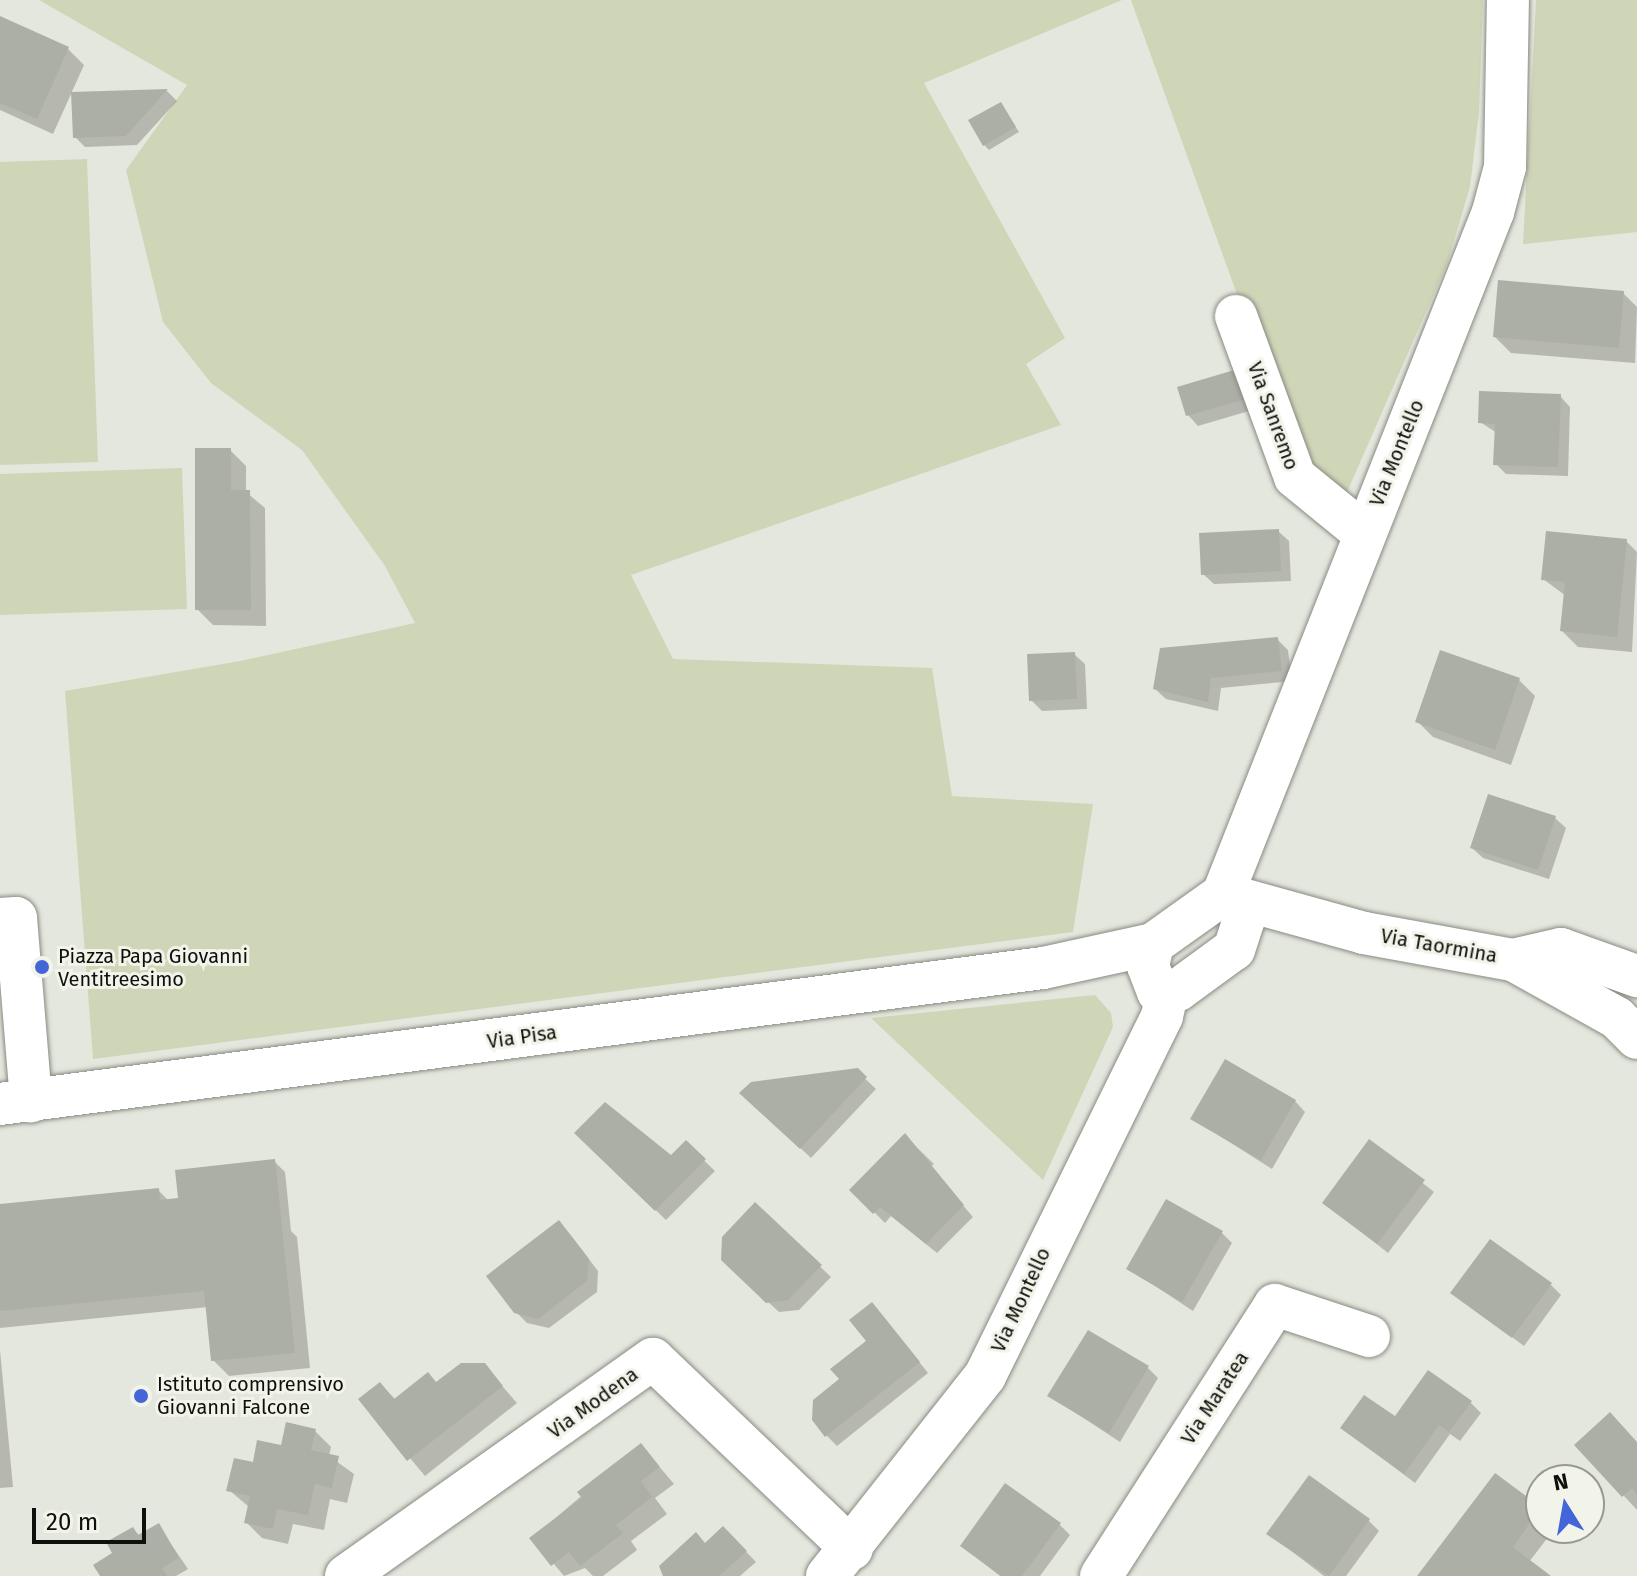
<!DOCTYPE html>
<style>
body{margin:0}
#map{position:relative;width:1637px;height:1576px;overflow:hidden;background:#e4e7dd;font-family:"Fira Sans",sans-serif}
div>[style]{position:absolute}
.green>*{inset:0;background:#cfd6b7}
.shadow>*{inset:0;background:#0003}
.building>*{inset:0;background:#acafa6}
.roads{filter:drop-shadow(0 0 2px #898b83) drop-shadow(0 0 2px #898b83)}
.street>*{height:42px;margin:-21px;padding:0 21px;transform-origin:21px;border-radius:21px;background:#fff}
.dots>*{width:22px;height:22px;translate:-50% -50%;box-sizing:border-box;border:4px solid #f2f4ea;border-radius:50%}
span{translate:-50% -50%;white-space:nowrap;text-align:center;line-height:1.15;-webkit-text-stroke:6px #f2f4ea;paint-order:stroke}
.street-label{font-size:20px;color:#0f100d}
.poi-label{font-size:20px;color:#0f100d}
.left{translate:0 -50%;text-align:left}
.north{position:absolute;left:1525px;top:1464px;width:80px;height:80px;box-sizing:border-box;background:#f2f4ea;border:2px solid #979992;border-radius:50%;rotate:349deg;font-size:22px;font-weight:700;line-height:32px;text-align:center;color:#0f100d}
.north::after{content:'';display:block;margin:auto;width:28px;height:36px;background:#4465d8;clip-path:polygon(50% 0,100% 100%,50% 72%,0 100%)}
.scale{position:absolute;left:32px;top:1508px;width:114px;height:36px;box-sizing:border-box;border:4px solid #0f100d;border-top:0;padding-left:10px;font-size:24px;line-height:28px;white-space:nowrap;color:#0f100d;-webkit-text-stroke:6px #f2f4ea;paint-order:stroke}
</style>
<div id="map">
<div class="green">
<i style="clip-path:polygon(39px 0,1122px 0,924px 83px,1065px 338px,1026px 364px,1061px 425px,631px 575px,673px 659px,932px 668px,952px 796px,1093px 804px,1073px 932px,93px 1059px,65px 691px,240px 661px,415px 623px,385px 566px,302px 450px,211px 383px,163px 322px,126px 170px,187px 85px)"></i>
<i style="clip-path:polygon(1131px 0,1483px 0,1479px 112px,1470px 187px,1447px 264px,1341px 506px,1298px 464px)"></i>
<i style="clip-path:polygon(1536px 0,1637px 0,1637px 232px,1523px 244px)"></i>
<i style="clip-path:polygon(87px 159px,98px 462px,0 465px,0 162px)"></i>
<i style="clip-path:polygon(182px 468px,187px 609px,0 615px,0 474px)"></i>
<i style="clip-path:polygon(1095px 995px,1111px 1013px,1113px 1027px,1043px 1180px,871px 1018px)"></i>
</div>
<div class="shadow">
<i style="clip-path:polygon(0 19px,68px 49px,84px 65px,53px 134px,0 110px)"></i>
<i style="clip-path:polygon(167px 91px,177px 101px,137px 145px,85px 147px,75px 137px,73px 94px)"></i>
<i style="clip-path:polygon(1001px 104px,1019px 132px,989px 150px,984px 145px)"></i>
<i style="clip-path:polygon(1623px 293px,1637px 307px,1635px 363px,1511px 353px,1495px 337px)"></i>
<i style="clip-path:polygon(1240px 370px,1259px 408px,1198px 426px,1188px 415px)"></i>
<i style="clip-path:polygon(1560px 396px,1570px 407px,1568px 476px,1506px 474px,1496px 464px,1497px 433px,1480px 422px)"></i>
<i style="clip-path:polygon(230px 450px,246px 466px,246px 492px,265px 508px,266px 626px,213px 625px,197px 609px)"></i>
<i style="clip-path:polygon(1278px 531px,1289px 541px,1291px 581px,1214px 584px,1203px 574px)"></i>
<i style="clip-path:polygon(1626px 541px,1637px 552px,1632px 652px,1578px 647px,1562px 631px,1566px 596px,1543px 579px)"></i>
<i style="clip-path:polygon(1277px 639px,1288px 650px,1292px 681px,1221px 688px,1218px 711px,1166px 699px,1155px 689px)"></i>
<i style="clip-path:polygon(1074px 654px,1085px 664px,1087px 709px,1042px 711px,1031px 700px)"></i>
<i style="clip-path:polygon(1519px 680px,1535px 696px,1511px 765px,1433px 737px,1417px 721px)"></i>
<i style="clip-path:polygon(1555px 818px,1566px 828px,1549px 879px,1483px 858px,1472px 848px)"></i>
<i style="clip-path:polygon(857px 1071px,876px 1089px,811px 1158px,742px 1093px)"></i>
<i style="clip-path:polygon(1295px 1101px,1305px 1112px,1272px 1169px,1193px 1119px)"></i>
<i style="clip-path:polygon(576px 1133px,672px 1158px,686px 1143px,715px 1171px,666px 1220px)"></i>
<i style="clip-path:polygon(905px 1136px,934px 1164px,930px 1167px,973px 1217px,937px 1253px,891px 1216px,885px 1223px,852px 1190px)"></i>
<i style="clip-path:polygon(1370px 1141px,1434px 1192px,1388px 1253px,1324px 1202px)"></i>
<i style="clip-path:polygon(274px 1161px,285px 1172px,291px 1231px,297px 1237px,310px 1368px,229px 1376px,213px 1360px,208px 1307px,0 1328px,0 1206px,158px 1190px,169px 1201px,183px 1200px)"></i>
<i style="clip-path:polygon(755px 1205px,831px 1277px,799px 1310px,779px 1312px,734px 1270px)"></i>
<i style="clip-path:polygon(569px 1233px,598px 1271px,597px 1292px,549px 1328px,527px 1323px,516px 1312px)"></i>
<i style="clip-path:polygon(1222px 1233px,1232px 1243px,1193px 1311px,1128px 1268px)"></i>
<i style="clip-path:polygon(1551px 1285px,1561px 1295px,1524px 1346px,1453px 1293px)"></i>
<i style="clip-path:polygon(882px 1315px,928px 1373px,837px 1446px,826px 1435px,841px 1380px)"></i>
<i style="clip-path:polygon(0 1350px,13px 1487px,0 1488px)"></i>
<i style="clip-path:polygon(484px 1365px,517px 1403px,425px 1476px,361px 1400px,380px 1384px,396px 1400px)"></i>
<i style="clip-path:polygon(1148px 1368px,1158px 1378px,1120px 1442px,1050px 1396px)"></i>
<i style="clip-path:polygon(1470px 1402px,1481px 1413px,1460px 1441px,1450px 1434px,1415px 1483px,1342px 1428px)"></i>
<i style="clip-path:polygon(315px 1431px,331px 1447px,329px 1456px,354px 1474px,347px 1503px,330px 1499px,324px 1530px,293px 1524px,288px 1544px,262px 1538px,246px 1522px,249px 1507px,229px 1490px,255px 1464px)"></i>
<i style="clip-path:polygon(1637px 1443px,1637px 1510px,1577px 1445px)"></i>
<i style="clip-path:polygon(641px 1445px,674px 1484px,655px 1498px,667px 1514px,631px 1541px,637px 1550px,603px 1576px,593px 1576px,585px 1568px,564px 1576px,532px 1538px)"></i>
<i style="clip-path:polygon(1496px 1475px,1541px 1510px,1541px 1528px,1555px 1528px,1529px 1562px,1548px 1576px,1419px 1576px)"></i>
<i style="clip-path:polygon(1368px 1520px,1379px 1531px,1346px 1576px,1324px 1576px,1269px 1534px)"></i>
<i style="clip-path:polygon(1059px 1524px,1070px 1535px,1040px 1576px,1000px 1576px,962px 1546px)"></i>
<i style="clip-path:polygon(158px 1525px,188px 1569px,176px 1576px,102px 1576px,133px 1529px,140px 1536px)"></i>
<i style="clip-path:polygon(723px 1528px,756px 1562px,740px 1576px,666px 1576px)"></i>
</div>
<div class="building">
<i style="clip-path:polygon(0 16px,69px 47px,37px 119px,0 103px)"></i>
<i style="clip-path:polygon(168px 89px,126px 136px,73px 138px,71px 92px)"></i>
<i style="clip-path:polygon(1001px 102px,1016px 127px,983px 146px,968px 120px)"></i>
<i style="clip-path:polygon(1498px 280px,1624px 291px,1619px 348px,1493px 337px)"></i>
<i style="clip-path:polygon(1241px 368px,1250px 398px,1186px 416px,1177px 387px)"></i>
<i style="clip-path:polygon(1479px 391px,1561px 394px,1558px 467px,1493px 465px,1495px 424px,1478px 423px)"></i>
<i style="clip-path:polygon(195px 448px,231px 448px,231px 490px,250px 490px,251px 610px,195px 610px)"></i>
<i style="clip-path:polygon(1279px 529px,1281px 571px,1201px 575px,1199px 533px)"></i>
<i style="clip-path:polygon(1546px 531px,1627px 539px,1617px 637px,1560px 631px,1565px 582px,1541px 580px)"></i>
<i style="clip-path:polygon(1278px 637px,1282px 671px,1211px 678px,1208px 702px,1153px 689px,1160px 648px)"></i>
<i style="clip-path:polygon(1440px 650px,1520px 678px,1495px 750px,1415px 722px)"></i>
<i style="clip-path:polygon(1075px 652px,1077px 699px,1029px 701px,1027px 654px)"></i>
<i style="clip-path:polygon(1488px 794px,1556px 816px,1538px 870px,1470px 848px)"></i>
<i style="clip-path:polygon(1225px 1059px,1296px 1100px,1261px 1160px,1190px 1119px)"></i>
<i style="clip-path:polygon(858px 1068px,867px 1077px,800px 1149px,739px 1093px,751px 1082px)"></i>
<i style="clip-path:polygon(605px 1102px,671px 1155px,686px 1140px,706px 1159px,655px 1211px,574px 1133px)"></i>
<i style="clip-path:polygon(905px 1133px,964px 1205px,926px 1244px,880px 1207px,873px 1214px,849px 1190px)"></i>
<i style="clip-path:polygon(1369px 1139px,1425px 1180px,1377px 1244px,1322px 1203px)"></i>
<i style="clip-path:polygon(275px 1159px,295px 1353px,211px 1361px,204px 1291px,0 1311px,0 1204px,159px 1188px,160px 1200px,178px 1198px,175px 1170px)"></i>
<i style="clip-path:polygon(1166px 1199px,1223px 1231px,1182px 1302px,1126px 1269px)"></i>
<i style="clip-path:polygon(755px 1202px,822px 1265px,788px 1300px,766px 1303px,721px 1260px,722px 1237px)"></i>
<i style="clip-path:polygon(559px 1220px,589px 1259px,587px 1281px,538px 1319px,514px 1313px,486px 1276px)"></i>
<i style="clip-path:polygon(1490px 1239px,1552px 1283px,1512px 1338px,1450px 1293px)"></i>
<i style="clip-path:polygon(872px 1302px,920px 1362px,825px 1437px,812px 1420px,813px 1400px,839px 1379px,830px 1369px,866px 1341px,849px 1320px)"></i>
<i style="clip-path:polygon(1088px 1330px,1149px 1366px,1109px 1433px,1047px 1396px)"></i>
<i style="clip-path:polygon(461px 1363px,485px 1363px,503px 1386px,407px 1461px,358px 1399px,380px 1382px,394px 1399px,428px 1372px,436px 1382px)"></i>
<i style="clip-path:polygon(1428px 1370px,1472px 1401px,1449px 1432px,1439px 1425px,1404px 1474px,1340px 1428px,1364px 1395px,1395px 1416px)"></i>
<i style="clip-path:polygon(1610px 1412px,1637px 1442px,1637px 1494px,1632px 1488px,1622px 1497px,1574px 1445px)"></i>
<i style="clip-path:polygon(286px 1422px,316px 1429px,311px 1450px,339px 1456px,332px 1488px,315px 1484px,308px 1515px,277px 1509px,273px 1529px,244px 1523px,250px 1496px,226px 1491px,234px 1458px,253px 1462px,257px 1440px,281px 1445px)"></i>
<i style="clip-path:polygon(641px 1443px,660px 1467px,641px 1481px,652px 1497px,616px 1525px,623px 1533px,580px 1566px,569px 1552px,551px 1566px,529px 1538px,582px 1498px,577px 1492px)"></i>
<i style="clip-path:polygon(1495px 1473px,1541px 1507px,1513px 1547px,1551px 1576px,1417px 1576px)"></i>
<i style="clip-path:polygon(1309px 1475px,1370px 1519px,1329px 1576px,1266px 1534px)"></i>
<i style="clip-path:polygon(1005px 1483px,1061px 1523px,1022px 1576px,1001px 1576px,960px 1546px)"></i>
<i style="clip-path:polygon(159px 1523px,179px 1558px,162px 1568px,167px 1576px,100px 1576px,93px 1565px,112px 1553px,106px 1542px,133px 1527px,138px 1535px)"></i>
<i style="clip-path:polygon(723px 1526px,747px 1551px,719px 1576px,663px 1576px,659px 1566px,696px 1532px,705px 1543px)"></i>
</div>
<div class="roads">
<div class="street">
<i style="left:1236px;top:316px;width:171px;rotate:69.9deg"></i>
<i style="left:1295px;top:477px;width:90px;rotate:39.2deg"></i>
<i style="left:1223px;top:894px;width:734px;rotate:-68.4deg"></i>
<i style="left:1493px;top:212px;width:47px;rotate:-75.1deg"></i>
<i style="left:1505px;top:167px;width:167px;rotate:-89deg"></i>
<i style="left:1223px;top:894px;width:16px;rotate:15deg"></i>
<i style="left:1238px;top:898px;width:22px;rotate:74deg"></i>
<i style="left:1244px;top:919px;width:32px;rotate:108deg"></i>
<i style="left:1234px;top:949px;width:69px;rotate:143.8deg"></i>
<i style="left:1178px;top:990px;width:20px;rotate:174deg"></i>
<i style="left:1158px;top:992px;width:28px;rotate:-111deg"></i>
<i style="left:1148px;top:966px;width:23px;rotate:-77deg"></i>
<i style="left:1153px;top:944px;width:86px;rotate:-35.5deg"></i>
<i style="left:1238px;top:898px;width:131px;rotate:15.5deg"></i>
<i style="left:1364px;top:933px;width:151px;rotate:10.3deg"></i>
<i style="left:1513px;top:960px;width:119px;rotate:29.1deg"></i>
<i style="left:1617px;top:1018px;width:28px;rotate:45deg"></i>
<i style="left:0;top:919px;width:16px;rotate:-4deg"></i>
<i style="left:16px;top:918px;width:184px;rotate:85.3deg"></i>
<i style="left:1513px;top:960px;width:49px;rotate:-12.9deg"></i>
<i style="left:1561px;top:949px;width:81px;rotate:19.6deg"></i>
<i style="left:0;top:1104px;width:1052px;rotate:-7.43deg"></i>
<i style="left:1043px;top:968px;width:113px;rotate:-12.3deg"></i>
<i style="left:346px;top:1576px;width:376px;rotate:-35.3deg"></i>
<i style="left:653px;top:1359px;width:275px;rotate:43.7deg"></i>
<i style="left:827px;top:1576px;width:255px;rotate:-51.7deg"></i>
<i style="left:985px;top:1376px;width:401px;rotate:-63.8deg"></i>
<i style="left:1162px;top:1016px;width:23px;rotate:-77deg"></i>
<i style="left:1101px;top:1576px;width:322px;rotate:-57.3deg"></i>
<i style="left:1275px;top:1305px;width:99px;rotate:18.3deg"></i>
</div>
</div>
<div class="dots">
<i style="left:42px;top:967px;background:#4465d8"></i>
<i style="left:141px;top:1396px;background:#4465d8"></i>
</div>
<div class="street-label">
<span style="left:1273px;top:416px;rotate:70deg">Via Sanremo</span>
<span style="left:1397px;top:453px;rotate:-68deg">Via Montello</span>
<span style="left:1439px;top:946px;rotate:10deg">Via Taormina</span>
<span style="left:522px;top:1037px;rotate:-8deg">Via Pisa</span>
<span style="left:1021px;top:1300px;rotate:-65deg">Via Montello</span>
<span style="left:1215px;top:1398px;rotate:-57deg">Via Maratea</span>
<span style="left:593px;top:1403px;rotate:-36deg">Via Modena</span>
</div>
<div class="poi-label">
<span class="left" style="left:58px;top:968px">Piazza Papa Giovanni<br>Ventitreesimo</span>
<span class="left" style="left:157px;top:1396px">Istituto comprensivo<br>Giovanni Falcone</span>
</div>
<div class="north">N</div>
<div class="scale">20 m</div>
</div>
